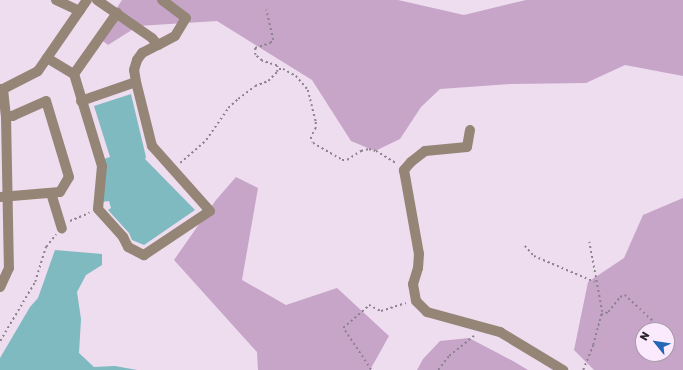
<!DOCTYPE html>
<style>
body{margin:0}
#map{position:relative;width:683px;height:370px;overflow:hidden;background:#eedcef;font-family:Rubik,sans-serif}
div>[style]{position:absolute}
.forest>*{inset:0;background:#c6a5c9}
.water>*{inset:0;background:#7ebac0}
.path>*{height:1.5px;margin-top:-0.75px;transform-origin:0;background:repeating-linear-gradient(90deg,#8f828f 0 2px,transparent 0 5px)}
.minor>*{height:10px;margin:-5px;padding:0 5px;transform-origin:5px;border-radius:5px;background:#948576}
span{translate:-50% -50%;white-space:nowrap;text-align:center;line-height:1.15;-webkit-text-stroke:4px #fbe9fd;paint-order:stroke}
.north{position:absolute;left:635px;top:322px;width:40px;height:40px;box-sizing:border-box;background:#fbe9fd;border:1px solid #a799a8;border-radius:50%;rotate:300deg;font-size:11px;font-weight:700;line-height:16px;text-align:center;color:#292229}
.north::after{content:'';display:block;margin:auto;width:14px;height:18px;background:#2365b6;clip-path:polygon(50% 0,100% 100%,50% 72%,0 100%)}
</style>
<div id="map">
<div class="forest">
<i style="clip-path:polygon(122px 0,398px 0,464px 15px,526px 0,683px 0,683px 76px,625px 65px,586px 83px,510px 84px,440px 89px,421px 107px,400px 139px,375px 151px,351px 141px,312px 80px,217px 21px,138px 26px,108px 45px,98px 37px)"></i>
<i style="clip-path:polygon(236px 177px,258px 188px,242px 280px,286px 305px,337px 288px,389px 336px,370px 370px,258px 370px,257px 352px,174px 260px,216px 200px)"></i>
<i style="clip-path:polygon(evenodd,683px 198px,683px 370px,594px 370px,574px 350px,588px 282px,624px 258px,643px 215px,683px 198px,643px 330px,667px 330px,667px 354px,643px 354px,643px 330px)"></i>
<i style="clip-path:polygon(469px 338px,513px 361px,528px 370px,417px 370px,423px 359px,440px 341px)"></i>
</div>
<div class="water">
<i style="clip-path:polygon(131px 94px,146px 157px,145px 159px,195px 210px,144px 245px,132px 240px,129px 233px,108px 210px,111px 208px,109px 201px,102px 202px,104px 159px,110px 157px,94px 106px)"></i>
<i style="clip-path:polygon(55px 250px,102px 254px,102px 265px,86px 275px,77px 292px,81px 319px,79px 353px,94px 367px,115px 366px,137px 370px,0 370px,0 358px,30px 307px,38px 298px)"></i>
</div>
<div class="path">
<i style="left:279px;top:69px;width:4px"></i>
<i style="left:283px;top:69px;width:15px;rotate:28deg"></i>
<i style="left:296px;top:76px;width:18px;rotate:49deg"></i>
<i style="left:308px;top:90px;width:33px;rotate:76deg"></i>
<i style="left:316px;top:122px;width:6px;rotate:90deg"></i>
<i style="left:316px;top:128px;width:10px;rotate:119deg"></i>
<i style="left:311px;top:137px;width:6px;rotate:72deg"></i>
<i style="left:313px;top:143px;width:34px;rotate:30deg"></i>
<i style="left:342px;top:160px;width:5px"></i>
<i style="left:347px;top:160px;width:17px;rotate:-33deg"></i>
<i style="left:361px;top:151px;width:8px;rotate:-14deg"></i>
<i style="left:369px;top:149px;width:7px;rotate:16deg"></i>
<i style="left:376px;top:151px;width:23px;rotate:31deg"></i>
<i style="left:180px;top:163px;width:35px;rotate:-41deg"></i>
<i style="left:206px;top:140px;width:39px;rotate:-55deg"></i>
<i style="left:228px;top:108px;width:13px;rotate:-42deg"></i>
<i style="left:238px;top:99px;width:21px;rotate:-37deg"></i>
<i style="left:255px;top:86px;width:14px;rotate:-21deg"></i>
<i style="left:268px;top:81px;width:13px;rotate:-45deg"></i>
<i style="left:277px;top:72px;width:6px;rotate:-90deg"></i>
<i style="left:277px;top:66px;width:16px;rotate:-162deg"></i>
<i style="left:262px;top:61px;width:9px;rotate:-139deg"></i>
<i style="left:255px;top:55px;width:7px;rotate:-90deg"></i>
<i style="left:255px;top:48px;width:16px;rotate:-18deg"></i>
<i style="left:270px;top:43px;width:4px;rotate:-45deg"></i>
<i style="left:273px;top:40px;width:31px;rotate:-103deg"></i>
<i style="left:70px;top:221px;width:21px;rotate:-23deg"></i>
<i style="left:525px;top:246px;width:13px;rotate:48deg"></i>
<i style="left:534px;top:256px;width:66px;rotate:23.1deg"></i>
<i style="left:601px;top:315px;width:8px;rotate:-23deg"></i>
<i style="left:608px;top:312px;width:19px;rotate:-51deg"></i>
<i style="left:620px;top:297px;width:5px;rotate:-22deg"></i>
<i style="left:625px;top:295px;width:38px;rotate:43deg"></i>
<i style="left:0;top:341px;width:69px;rotate:-59.3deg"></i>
<i style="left:35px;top:282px;width:37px;rotate:-73deg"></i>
<i style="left:46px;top:247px;width:16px;rotate:-52deg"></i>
<i style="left:371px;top:370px;width:50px;rotate:-123.7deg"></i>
<i style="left:343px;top:328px;width:35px;rotate:-41deg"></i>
<i style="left:369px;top:305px;width:13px;rotate:27deg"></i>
<i style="left:381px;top:311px;width:26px;rotate:-18deg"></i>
<i style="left:438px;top:370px;width:18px;rotate:-52deg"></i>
<i style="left:449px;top:356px;width:32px;rotate:-39deg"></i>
<i style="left:583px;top:370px;width:27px;rotate:-68deg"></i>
<i style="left:593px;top:345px;width:34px;rotate:-75deg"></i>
<i style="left:602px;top:312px;width:71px;rotate:-100.5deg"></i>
</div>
<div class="minor">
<i style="left:56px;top:0;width:26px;rotate:25deg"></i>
<i style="left:158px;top:45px;width:19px;rotate:-28deg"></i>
<i style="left:175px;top:36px;width:21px;rotate:-59deg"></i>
<i style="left:186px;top:18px;width:30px;rotate:-143deg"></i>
<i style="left:47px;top:58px;width:31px;rotate:31deg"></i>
<i style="left:74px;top:74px;width:96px;rotate:73.1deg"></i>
<i style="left:102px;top:166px;width:43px;rotate:95.3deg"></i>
<i style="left:98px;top:209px;width:38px;rotate:48deg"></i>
<i style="left:123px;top:237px;width:11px;rotate:63deg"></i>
<i style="left:128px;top:247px;width:18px;rotate:27deg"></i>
<i style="left:144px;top:255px;width:79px;rotate:-33.7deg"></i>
<i style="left:210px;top:211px;width:87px;rotate:-131.7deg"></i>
<i style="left:152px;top:146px;width:66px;rotate:-104deg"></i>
<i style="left:136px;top:82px;width:12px;rotate:-99deg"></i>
<i style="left:134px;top:70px;width:10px;rotate:-73deg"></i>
<i style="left:137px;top:60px;width:9px;rotate:-54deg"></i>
<i style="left:142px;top:53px;width:18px;rotate:-27deg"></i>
<i style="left:158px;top:45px;width:9px;rotate:-131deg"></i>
<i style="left:152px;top:38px;width:67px;rotate:-145.4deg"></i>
<i style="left:74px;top:74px;width:75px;rotate:-54.8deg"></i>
<i style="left:0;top:89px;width:3px"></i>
<i style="left:3px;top:89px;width:27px;rotate:84deg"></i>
<i style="left:6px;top:116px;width:152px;rotate:88.9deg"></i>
<i style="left:9px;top:268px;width:21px;rotate:115deg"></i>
<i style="left:3px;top:89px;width:39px;rotate:-27deg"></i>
<i style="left:38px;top:71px;width:86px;rotate:-55.4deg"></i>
<i style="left:81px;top:101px;width:58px;rotate:-19.1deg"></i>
<i style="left:470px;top:130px;width:17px;rotate:100deg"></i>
<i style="left:467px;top:147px;width:42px;rotate:174.6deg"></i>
<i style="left:425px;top:151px;width:18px;rotate:142deg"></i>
<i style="left:411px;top:162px;width:11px;rotate:131deg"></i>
<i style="left:404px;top:170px;width:85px;rotate:79.9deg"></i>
<i style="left:419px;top:254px;width:14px;rotate:94deg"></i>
<i style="left:418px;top:268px;width:17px;rotate:107deg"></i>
<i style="left:413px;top:284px;width:17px;rotate:80deg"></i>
<i style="left:416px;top:301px;width:16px;rotate:45deg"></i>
<i style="left:427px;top:312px;width:76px;rotate:15.3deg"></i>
<i style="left:500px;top:332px;width:74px;rotate:31.1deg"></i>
<i style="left:51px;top:193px;width:37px;rotate:73deg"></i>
<i style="left:0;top:197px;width:60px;rotate:-4.8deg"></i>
<i style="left:60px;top:192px;width:17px;rotate:-59deg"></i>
<i style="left:69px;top:177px;width:79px;rotate:-106.8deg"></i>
<i style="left:46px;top:101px;width:36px;rotate:156deg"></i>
<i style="left:13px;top:116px;width:7px;rotate:180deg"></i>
</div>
<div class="north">N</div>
</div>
